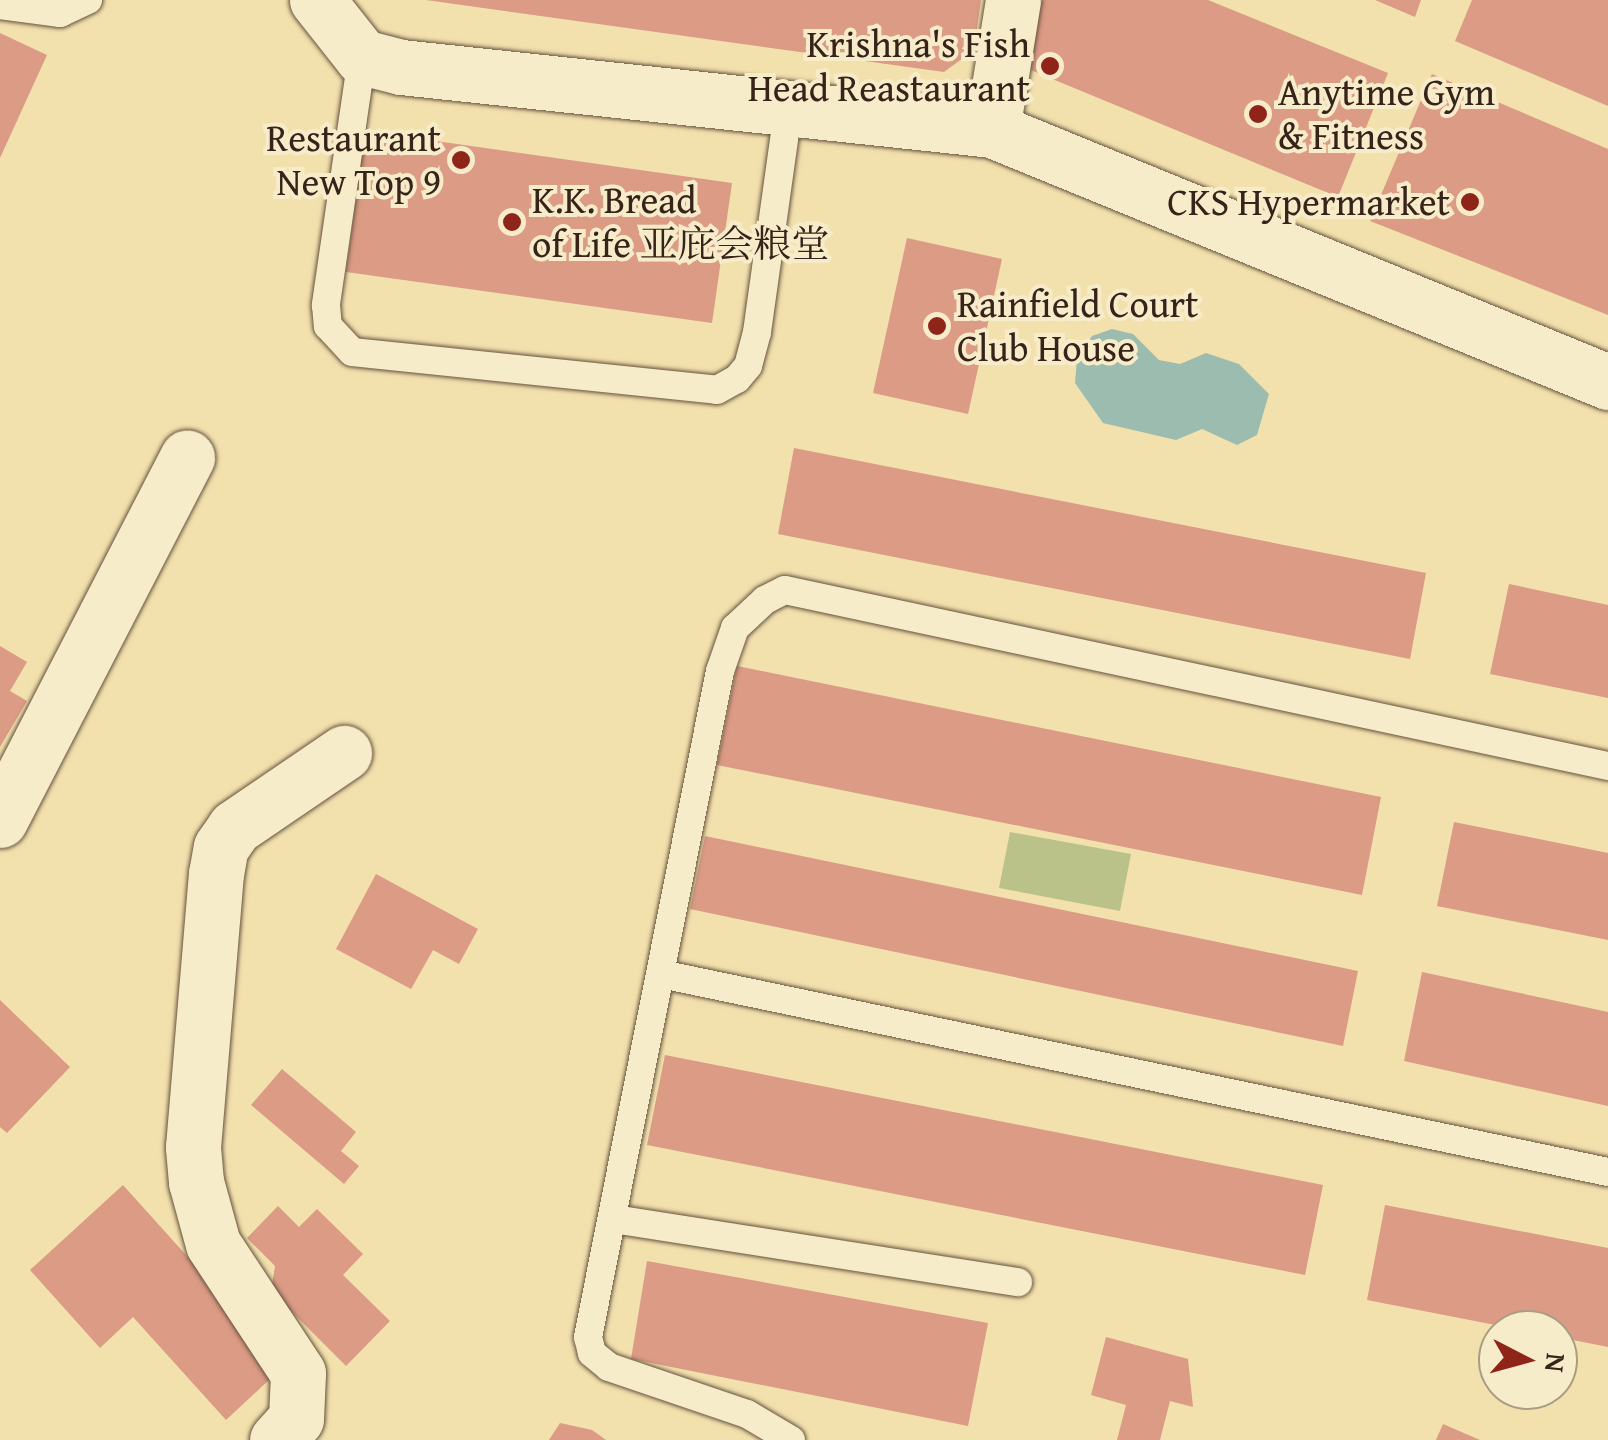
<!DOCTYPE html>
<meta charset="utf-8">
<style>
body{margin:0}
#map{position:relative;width:1608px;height:1440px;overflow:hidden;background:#f2e1ad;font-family:"Gentium Book Plus","Noto Serif SC",serif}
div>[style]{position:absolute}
.green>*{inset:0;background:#bbc289}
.water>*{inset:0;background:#9cbcaf}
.building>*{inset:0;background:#db9b85}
.roads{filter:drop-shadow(0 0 2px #66523f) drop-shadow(0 0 2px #66523f)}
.service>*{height:28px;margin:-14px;padding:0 14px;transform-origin:14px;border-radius:14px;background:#f7ecca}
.minor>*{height:55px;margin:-27.5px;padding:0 27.5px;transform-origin:27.5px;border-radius:27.5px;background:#f7ecca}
.dots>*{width:28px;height:28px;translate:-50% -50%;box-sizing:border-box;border:5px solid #f7ecca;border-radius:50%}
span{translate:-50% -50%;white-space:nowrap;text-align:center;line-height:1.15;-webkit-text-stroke:8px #f7ecca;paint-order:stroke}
.poi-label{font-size:38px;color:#38231a}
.right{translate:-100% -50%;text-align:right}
.left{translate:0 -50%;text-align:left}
.north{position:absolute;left:1478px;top:1310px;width:100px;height:100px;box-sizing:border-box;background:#f7ecca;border:2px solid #ab9c84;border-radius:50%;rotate:96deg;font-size:28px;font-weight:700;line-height:40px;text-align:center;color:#38231a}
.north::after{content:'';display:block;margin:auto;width:35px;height:45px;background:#8f2418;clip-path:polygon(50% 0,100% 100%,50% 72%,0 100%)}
</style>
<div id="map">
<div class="green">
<i style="clip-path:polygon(1010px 832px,1131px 854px,1120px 911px,999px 888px)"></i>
</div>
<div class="water">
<i style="clip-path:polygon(1112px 329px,1133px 334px,1159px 360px,1180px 364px,1206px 353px,1239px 364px,1269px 394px,1257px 435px,1237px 445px,1202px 429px,1176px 440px,1103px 423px,1075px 383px,1077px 358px,1092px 336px)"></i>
</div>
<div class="building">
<i style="clip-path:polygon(426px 0,981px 0,974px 50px,944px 72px)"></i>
<i style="clip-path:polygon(1042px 0,1208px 0,1388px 73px,1338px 197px,1016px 64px)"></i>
<i style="clip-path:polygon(1375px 0,1421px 0,1415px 17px)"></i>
<i style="clip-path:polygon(1472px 0,1608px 0,1608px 106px,1455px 41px)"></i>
<i style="clip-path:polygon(0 33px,47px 55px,0 158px)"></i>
<i style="clip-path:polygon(1432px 74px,1608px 149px,1608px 315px,1370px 221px)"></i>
<i style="clip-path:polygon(365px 131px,732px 183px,712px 323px,346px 272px)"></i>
<i style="clip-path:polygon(907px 238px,1002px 259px,968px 414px,873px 393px)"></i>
<i style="clip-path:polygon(794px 448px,1426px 573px,1410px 659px,778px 534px)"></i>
<i style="clip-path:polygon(1509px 584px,1608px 605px,1608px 698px,1490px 674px)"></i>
<i style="clip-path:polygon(0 646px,27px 662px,10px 691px,27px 701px,0 747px)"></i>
<i style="clip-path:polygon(737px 666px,1381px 797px,1362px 895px,717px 765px)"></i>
<i style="clip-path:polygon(1454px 822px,1608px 853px,1608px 940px,1437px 906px)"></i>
<i style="clip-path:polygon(705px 836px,1358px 971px,1343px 1046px,690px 909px)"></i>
<i style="clip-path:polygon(376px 874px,478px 929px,459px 964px,433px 950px,411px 989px,336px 949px)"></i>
<i style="clip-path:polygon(1422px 972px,1608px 1012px,1608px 1106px,1404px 1061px)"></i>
<i style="clip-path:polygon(0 1000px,70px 1067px,7px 1133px,0 1127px)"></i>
<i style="clip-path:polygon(665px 1055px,1323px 1185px,1305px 1275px,647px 1145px)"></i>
<i style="clip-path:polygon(282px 1069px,356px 1132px,341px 1151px,359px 1166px,344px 1184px,251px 1105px)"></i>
<i style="clip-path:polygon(123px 1185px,285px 1365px,226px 1420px,133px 1317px,100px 1348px,30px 1270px)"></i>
<i style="clip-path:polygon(1385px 1205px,1608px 1248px,1608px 1347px,1558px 1337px,1558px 1330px,1521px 1330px,1367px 1300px)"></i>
<i style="clip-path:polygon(278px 1206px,299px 1227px,317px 1209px,363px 1254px,343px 1275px,390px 1321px,346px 1366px,271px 1291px,275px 1266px,247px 1238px)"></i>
<i style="clip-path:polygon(647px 1261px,988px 1323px,968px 1426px,631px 1359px)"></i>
<i style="clip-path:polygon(1106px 1337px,1188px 1359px,1193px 1407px,1170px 1401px,1160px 1440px,1117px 1440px,1126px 1405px,1091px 1395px)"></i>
<i style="clip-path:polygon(560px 1423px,592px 1430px,606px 1440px,549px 1440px)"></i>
<i style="clip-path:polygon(1443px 1424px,1480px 1440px,1436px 1440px)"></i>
</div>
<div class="roads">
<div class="service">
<i style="left:0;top:5px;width:61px;rotate:7.6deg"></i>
<i style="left:60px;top:13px;width:31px;rotate:-25deg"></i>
<i style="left:362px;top:57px;width:251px;rotate:98.3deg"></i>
<i style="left:326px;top:305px;width:21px;rotate:85deg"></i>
<i style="left:328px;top:326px;width:35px;rotate:47deg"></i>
<i style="left:352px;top:352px;width:367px;rotate:5.9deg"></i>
<i style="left:717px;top:390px;width:23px;rotate:-29deg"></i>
<i style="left:737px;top:379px;width:17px;rotate:-50deg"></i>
<i style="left:748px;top:366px;width:35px;rotate:-75deg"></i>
<i style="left:757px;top:332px;width:222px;rotate:-82deg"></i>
<i style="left:661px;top:974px;width:967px;rotate:11.81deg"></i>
<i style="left:614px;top:1219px;width:409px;rotate:8.9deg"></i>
<i style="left:791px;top:1440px;width:51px;rotate:-149.4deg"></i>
<i style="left:747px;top:1414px;width:146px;rotate:-161.2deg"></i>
<i style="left:609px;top:1367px;width:22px;rotate:-141deg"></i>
<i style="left:592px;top:1353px;width:16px;rotate:-104deg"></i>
<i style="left:588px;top:1337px;width:679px;rotate:-78.79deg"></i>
<i style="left:720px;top:671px;width:46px;rotate:-70.8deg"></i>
<i style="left:735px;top:628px;width:41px;rotate:-43deg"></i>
<i style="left:765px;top:600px;width:22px;rotate:-27deg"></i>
<i style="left:785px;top:590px;width:842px;rotate:12.07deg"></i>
</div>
<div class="minor">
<i style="left:317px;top:0;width:73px;rotate:51.7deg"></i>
<i style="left:362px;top:57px;width:40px;rotate:14.4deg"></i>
<i style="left:401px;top:67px;width:594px;rotate:6.08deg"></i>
<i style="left:992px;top:130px;width:666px;rotate:22.25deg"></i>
<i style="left:992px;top:130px;width:132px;rotate:-80.8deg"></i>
<i style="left:0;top:820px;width:408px;rotate:-62.7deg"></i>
<i style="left:277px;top:1440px;width:28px;rotate:-48deg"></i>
<i style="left:296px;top:1419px;width:46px;rotate:-87.5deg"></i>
<i style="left:298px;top:1373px;width:154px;rotate:-123.4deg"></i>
<i style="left:213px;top:1244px;width:64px;rotate:-105.3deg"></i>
<i style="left:196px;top:1182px;width:35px;rotate:-95deg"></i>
<i style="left:193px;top:1147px;width:274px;rotate:-85.2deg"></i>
<i style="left:216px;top:874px;width:27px;rotate:-80deg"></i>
<i style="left:221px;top:847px;width:24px;rotate:-55deg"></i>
<i style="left:235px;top:827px;width:132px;rotate:-34.2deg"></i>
</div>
</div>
<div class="dots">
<i style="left:1050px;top:66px;background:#8f2418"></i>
<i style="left:1258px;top:114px;background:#8f2418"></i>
<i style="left:461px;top:160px;background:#8f2418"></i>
<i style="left:1470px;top:202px;background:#8f2418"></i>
<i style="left:512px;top:222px;background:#8f2418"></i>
<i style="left:937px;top:326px;background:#8f2418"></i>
</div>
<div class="poi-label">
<span class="right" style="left:1030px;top:66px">Krishna's Fish<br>Head Reastaurant</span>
<span class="left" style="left:1278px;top:114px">Anytime Gym<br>&amp; Fitness</span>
<span class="right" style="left:441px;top:160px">Restaurant<br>New Top 9</span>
<span class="left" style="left:532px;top:222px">K.K. Bread<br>of Life 亚庇会粮堂</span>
<span class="right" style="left:1450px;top:202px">CKS Hypermarket</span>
<span class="left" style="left:957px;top:326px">Rainfield Court<br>Club House</span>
</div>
<div class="north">N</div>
</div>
